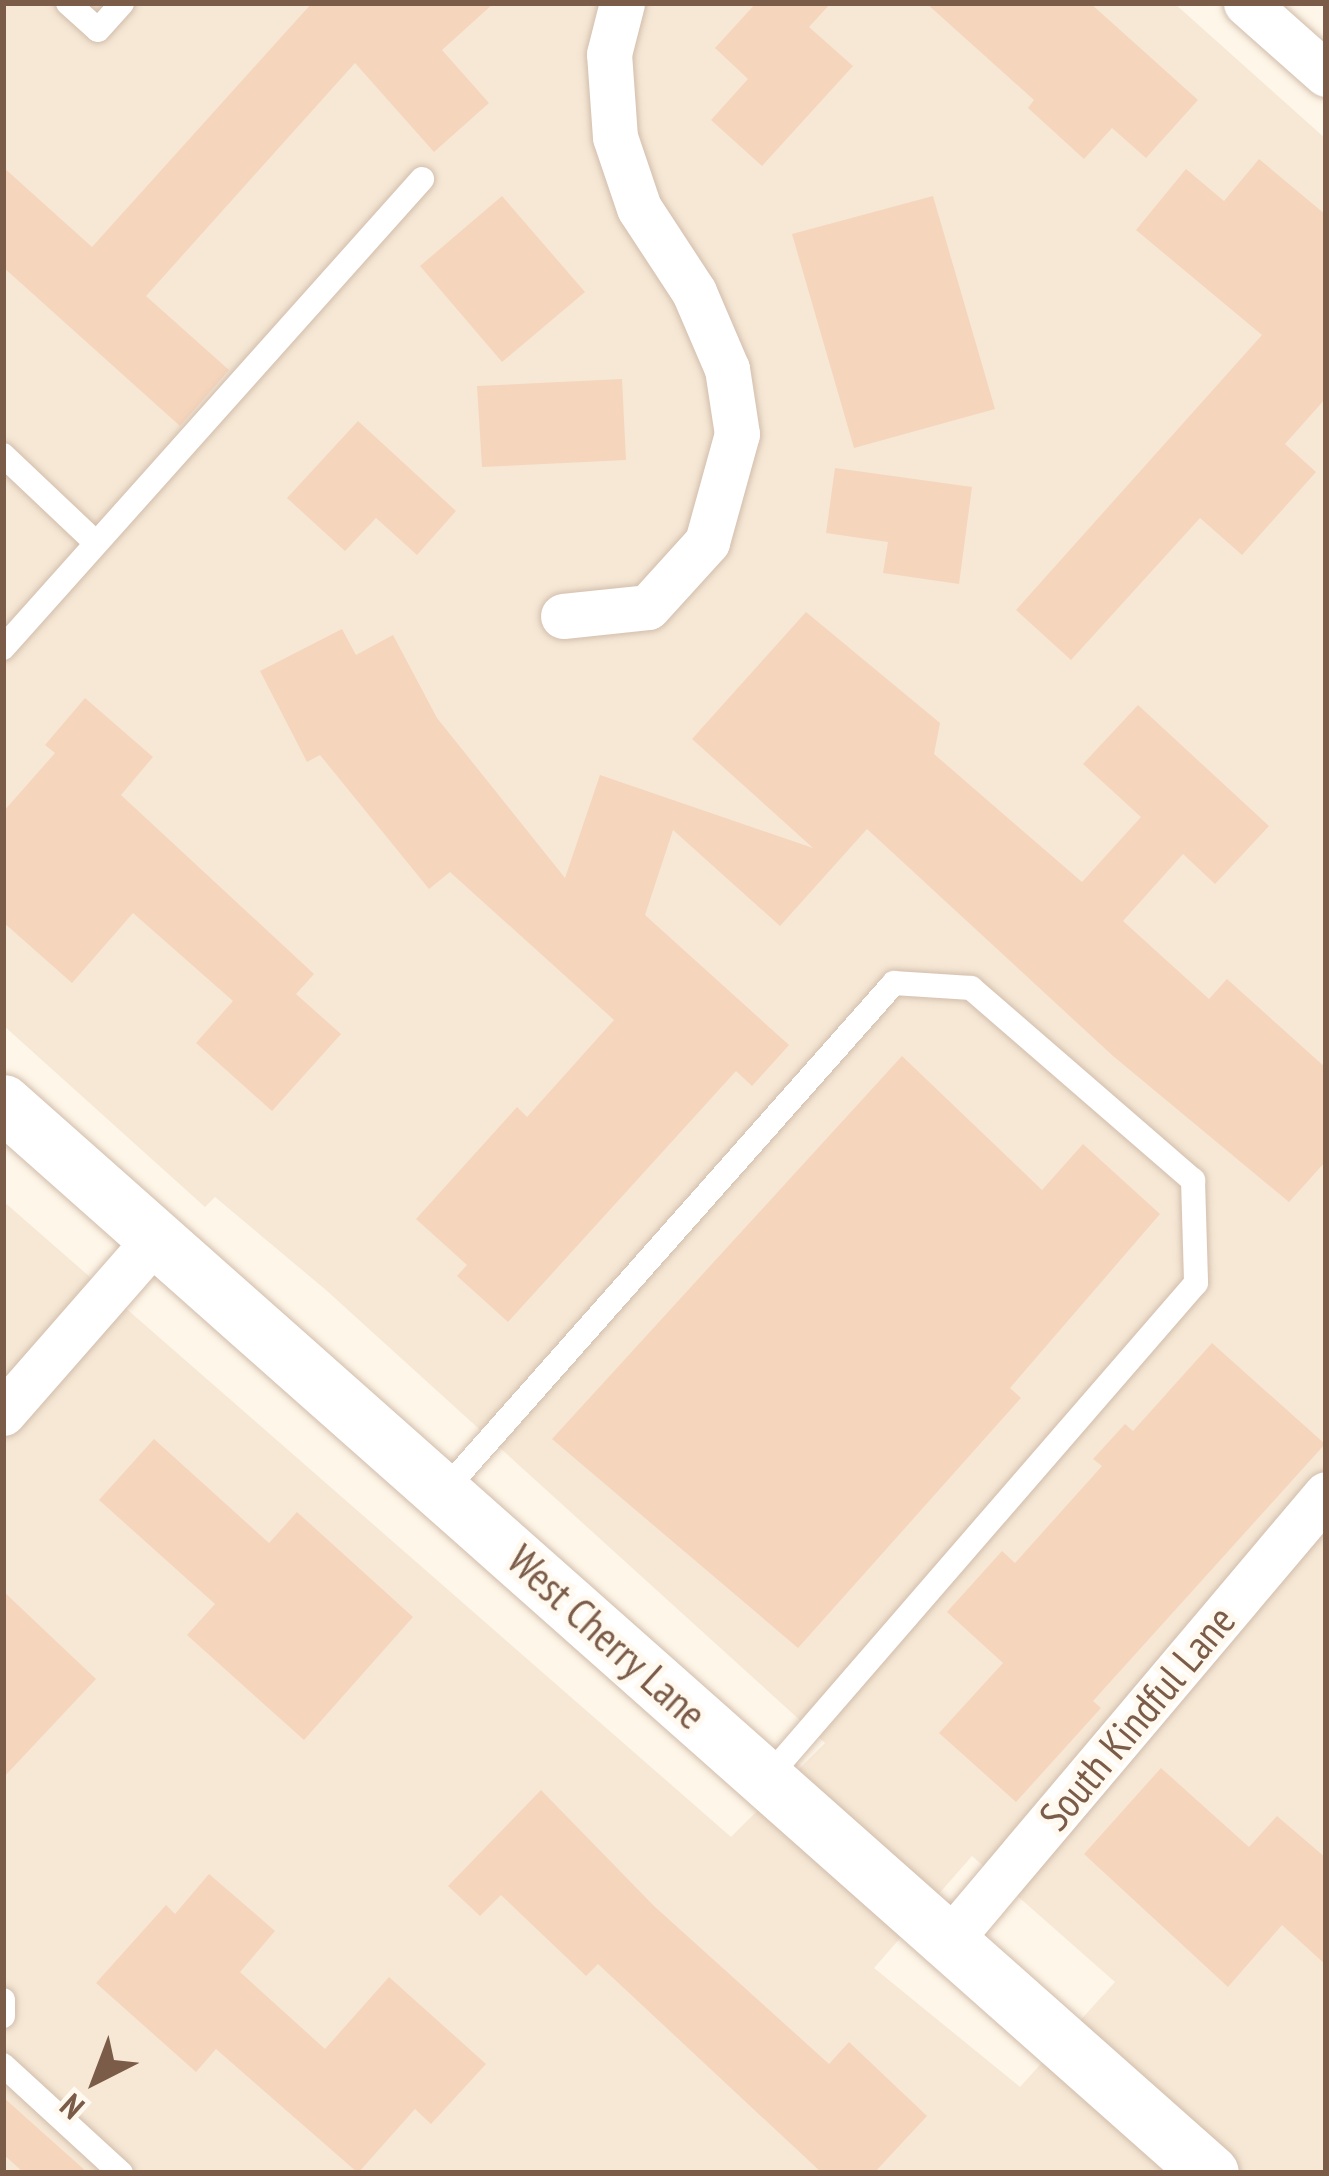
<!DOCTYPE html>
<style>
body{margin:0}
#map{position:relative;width:1329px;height:2176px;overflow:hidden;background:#fef6e8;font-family:"PT Sans Narrow",sans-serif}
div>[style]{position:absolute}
.residential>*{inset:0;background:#f6e8d5}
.building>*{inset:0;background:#f6d5bd}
.roads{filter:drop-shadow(0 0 3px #d2bdac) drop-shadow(0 0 3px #d2bdac)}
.service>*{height:24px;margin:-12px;padding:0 12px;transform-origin:12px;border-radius:12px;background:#fff}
.minor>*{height:45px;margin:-22.5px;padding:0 22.5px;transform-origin:22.5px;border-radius:22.5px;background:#fff}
.tertiary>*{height:57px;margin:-28.5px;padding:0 28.5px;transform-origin:28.5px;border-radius:28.5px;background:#fff}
span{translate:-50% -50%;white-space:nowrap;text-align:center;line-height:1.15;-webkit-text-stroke:10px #fff9f0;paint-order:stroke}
.street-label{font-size:42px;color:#7b5c49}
.frame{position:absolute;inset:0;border:6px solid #7b5c49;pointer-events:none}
.north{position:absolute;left:36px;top:2020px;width:120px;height:120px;-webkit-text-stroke:9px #fff9f0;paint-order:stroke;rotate:222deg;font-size:33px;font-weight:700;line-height:48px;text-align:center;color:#7b5c49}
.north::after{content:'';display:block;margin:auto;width:42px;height:54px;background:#7b5c49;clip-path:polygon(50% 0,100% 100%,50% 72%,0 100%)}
</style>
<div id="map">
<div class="residential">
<i style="clip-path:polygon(evenodd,3px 3px,1174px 3px,1326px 139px,1326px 2173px,3px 2173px,3px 1201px,731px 1837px,825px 1743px,326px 1290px,215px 1197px,205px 1207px,3px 1025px,3px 3px,972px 1856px,1115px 1982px,1020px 2087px,874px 1968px,972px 1856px)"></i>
</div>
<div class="building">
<i style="clip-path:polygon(312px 3px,494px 3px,442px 50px,489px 103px,434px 152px,355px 63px,146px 296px,229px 370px,180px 426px,3px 267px,3px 167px,92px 247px)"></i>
<i style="clip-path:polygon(756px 3px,831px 3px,809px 27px,853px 66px,762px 166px,711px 120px,748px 79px,715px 48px)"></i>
<i style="clip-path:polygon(926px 3px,1090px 3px,1198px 100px,1146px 158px,1112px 128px,1084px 159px,1028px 108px,1034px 100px)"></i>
<i style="clip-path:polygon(1259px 159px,1326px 215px,1326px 398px,1285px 444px,1316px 472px,1242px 555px,1200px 518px,1071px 660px,1016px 610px,1262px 335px,1136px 230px,1186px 169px,1224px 201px)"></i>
<i style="clip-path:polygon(502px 196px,585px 292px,502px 362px,420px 266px)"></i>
<i style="clip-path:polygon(933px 196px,995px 409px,854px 448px,792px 234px)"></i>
<i style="clip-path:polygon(622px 379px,626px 460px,482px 467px,477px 386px)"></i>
<i style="clip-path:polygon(358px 421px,456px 511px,417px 555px,376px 518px,345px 551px,287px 498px)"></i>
<i style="clip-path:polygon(835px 468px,972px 487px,959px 584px,883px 573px,888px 542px,826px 533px)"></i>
<i style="clip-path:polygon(806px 612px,940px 723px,934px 754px,1082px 882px,1141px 817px,1083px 764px,1138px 705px,1269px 826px,1215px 884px,1183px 854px,1123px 921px,1209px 999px,1227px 979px,1326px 1068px,1326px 1161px,1289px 1202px,1113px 1056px,867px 829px,780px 926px,673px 830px,645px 915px,789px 1045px,752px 1086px,736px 1071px,508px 1322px,457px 1276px,467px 1265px,416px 1219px,517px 1107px,527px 1117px,614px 1020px,450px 872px,429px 889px,320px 755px,307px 762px,260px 671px,342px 629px,356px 655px,393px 635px,437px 718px,565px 878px,600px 775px,813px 848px,692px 739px)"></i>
<i style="clip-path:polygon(85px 698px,153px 757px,121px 795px,314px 974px,296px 994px,341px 1034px,272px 1111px,196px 1043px,233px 1001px,133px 913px,72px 983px,3px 922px,3px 812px,55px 753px,45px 745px)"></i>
<i style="clip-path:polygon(902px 1056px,1042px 1190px,1083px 1144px,1160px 1214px,1010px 1388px,1021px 1398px,798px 1648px,552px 1439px)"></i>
<i style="clip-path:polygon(1212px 1343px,1325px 1444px,1093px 1701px,1101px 1708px,1016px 1802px,939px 1733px,1003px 1663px,947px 1612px,1002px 1551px,1015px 1563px,1102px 1466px,1093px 1459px,1125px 1424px,1133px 1431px)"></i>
<i style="clip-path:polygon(154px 1439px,269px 1543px,297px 1512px,413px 1617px,304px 1740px,187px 1635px,215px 1604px,99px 1500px)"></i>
<i style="clip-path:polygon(3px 1591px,96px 1679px,3px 1778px)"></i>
<i style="clip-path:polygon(1161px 1768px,1249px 1847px,1277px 1816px,1326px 1858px,1326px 1965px,1282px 1925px,1228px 1987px,1084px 1854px)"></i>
<i style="clip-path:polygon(541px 1790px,654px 1906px,829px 2064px,849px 2042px,927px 2116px,874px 2173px,822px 2173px,598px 1964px,586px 1976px,501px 1895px,480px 1916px,448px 1886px)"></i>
<i style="clip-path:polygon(209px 1874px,275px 1931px,240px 1972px,325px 2049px,389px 1977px,486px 2064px,431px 2124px,415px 2109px,358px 2173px,216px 2049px,196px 2072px,96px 1983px,166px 1905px,175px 1914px)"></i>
<i style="clip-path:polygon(3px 2097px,88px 2173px,24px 2173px,3px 2154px)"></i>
</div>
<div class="roads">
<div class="service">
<i style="left:68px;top:3px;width:40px;rotate:42deg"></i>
<i style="left:98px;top:30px;width:36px;rotate:-48deg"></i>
<i style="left:3px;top:455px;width:128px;rotate:43.4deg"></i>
<i style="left:3px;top:648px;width:629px;rotate:-48.22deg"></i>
<i style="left:443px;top:1492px;width:680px;rotate:-48.46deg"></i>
<i style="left:894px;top:983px;width:77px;rotate:3.7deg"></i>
<i style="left:971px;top:988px;width:294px;rotate:40.9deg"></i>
<i style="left:1193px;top:1180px;width:103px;rotate:88.3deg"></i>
<i style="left:1196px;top:1283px;width:655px;rotate:130.91deg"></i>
<i style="left:3px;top:2000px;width:16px;rotate:90deg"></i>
<i style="left:3px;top:2065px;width:160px;rotate:42.5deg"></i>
</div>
<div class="minor">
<i style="left:1246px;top:3px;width:107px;rotate:41.6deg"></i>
<i style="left:563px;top:616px;width:85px;rotate:-6deg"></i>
<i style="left:648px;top:607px;width:88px;rotate:-47.8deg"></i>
<i style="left:707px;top:542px;width:112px;rotate:-74.5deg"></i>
<i style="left:737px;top:434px;width:66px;rotate:-98.7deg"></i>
<i style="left:727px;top:369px;width:84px;rotate:-113.2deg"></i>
<i style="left:694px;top:292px;width:100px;rotate:-123.2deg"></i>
<i style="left:639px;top:208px;width:75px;rotate:-108.7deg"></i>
<i style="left:615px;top:137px;width:83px;rotate:-94.1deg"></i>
<i style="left:609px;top:54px;width:53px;rotate:-75.7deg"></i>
<i style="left:3px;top:1413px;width:234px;rotate:-48.8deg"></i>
<i style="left:948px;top:1942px;width:586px;rotate:-49.84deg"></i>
</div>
<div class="tertiary">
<i style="left:3px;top:1103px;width:1613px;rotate:41.56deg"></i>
</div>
</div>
<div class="street-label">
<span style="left:607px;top:1637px;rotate:42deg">West Cherry Lane</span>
<span style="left:1137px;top:1718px;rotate:-50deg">South Kindful Lane</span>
</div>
<div class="frame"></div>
<div class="north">N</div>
</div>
